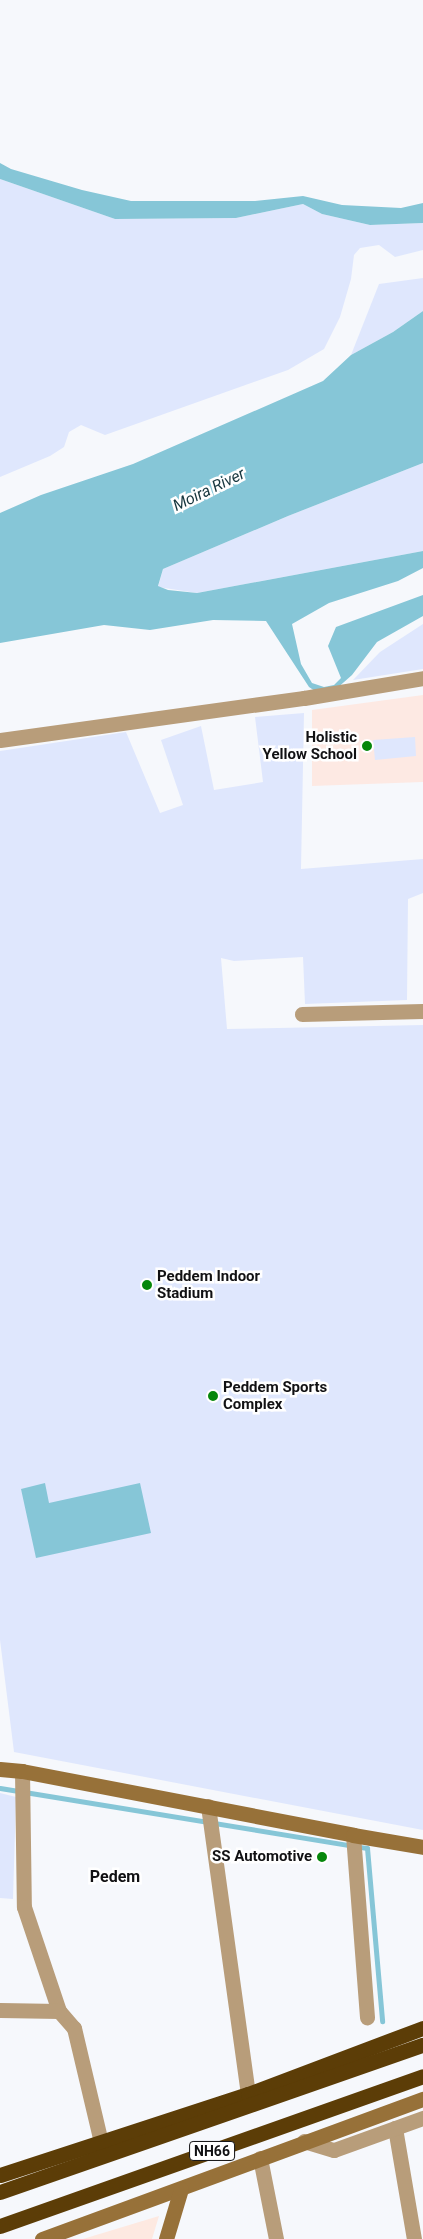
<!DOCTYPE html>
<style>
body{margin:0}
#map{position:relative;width:423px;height:2239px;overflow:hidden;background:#f6f8fc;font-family:Roboto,sans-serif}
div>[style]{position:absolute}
.industrial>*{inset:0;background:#fde9e1}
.education>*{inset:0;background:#fde9e3}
.green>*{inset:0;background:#dfe7fd}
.water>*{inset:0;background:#86c6d7}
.stream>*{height:5px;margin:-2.5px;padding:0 2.5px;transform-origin:2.5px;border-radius:2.5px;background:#86c6d7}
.street>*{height:15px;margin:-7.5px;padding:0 7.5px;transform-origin:7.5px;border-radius:7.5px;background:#b89d7a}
.secondary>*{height:15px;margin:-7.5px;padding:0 7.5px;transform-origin:7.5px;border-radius:7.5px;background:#977139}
.highway>*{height:15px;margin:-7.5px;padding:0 7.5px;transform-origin:7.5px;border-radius:7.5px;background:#5c3d07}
.dots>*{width:14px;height:14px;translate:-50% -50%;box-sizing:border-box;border:2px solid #fff;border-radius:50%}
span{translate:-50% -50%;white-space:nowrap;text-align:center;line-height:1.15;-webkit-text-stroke:5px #fff;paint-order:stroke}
.shield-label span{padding:1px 4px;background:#fff;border:1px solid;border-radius:4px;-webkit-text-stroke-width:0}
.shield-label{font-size:14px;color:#111113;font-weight:700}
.poi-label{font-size:15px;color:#111113;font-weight:700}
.right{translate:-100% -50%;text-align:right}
.left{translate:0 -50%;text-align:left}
.water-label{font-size:16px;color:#16363e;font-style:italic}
.neighbourhood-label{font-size:16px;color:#111113;font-weight:700}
</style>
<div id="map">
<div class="industrial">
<i style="clip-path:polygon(159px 2216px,152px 2239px,83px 2239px)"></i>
</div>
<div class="education">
<i style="clip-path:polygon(423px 695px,423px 782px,312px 786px,312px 710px)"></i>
</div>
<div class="green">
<i style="clip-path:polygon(0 179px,115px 219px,236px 218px,303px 204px,322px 214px,370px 225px,423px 223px,423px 250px,395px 257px,379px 245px,360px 248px,354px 255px,351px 279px,340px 317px,324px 349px,288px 370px,105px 435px,81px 425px,69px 432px,64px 447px,50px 456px,0 477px)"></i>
<i style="clip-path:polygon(423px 278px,423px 311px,393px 332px,351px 355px,379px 284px)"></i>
<i style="clip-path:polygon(423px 463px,423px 551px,197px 593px,158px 587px,163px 569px,288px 516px)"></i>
<i style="clip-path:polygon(423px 624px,423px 669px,353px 680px,380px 652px)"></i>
<i style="clip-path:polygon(304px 713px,301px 869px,423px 859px,423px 893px,408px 899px,407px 1000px,305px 1004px,303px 957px,234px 961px,221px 958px,227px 1029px,423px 1025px,423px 1830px,14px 1752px,0 1640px,0 751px,126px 732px,160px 813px,183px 805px,161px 740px,201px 726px,214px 790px,263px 782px,255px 717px)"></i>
<i style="clip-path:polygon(415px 737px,416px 756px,375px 760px,373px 740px)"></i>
<i style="clip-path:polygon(0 1793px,16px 1797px,13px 1899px,0 1898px)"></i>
</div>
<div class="water">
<i style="clip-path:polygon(0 163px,11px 169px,82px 190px,131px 201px,255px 201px,303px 196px,342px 205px,401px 208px,423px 203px,423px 223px,370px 225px,322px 214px,303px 204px,236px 218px,115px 219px,0 179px)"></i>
<i style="clip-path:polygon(423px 311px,423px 463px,288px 516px,163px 569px,158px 586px,168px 590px,197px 593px,423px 551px,423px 568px,398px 581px,329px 603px,292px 624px,301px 664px,312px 683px,324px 687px,334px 685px,341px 678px,328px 646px,336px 627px,423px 595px,423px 616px,377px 642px,352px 675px,335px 690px,318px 693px,309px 687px,266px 621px,213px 620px,150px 630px,104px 625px,0 643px,0 513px,41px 495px,133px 464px,323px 381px,351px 355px,393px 332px)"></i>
<i style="clip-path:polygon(45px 1483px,49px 1503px,140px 1483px,151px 1533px,36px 1558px,21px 1489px)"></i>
</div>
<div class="stream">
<i style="left:0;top:1788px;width:372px;rotate:9.3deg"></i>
<i style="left:367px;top:1848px;width:174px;rotate:85deg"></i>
</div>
<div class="street">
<i style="left:0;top:740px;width:307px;rotate:-7.9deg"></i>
<i style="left:304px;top:698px;width:121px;rotate:-9.5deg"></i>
<i style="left:302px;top:1014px;width:121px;rotate:-1.4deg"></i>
<i style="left:22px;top:1771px;width:136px;rotate:89.2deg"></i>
<i style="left:24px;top:1907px;width:110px;rotate:71.4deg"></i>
<i style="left:59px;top:2011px;width:23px;rotate:49deg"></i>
<i style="left:74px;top:2028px;width:117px;rotate:76.7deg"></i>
<i style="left:208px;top:1806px;width:291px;rotate:82.1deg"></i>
<i style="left:353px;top:1835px;width:183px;rotate:85.6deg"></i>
<i style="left:0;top:2010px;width:59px;rotate:1deg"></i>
<i style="left:395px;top:2128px;width:113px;rotate:80.3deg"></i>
<i style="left:304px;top:2141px;width:31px;rotate:17deg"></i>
<i style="left:334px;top:2150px;width:95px;rotate:-19.8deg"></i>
<i style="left:260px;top:2158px;width:83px;rotate:78.8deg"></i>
</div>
<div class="secondary">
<i style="left:0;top:1769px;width:22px;rotate:5deg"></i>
<i style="left:22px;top:1771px;width:337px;rotate:10.9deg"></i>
<i style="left:353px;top:1835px;width:71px;rotate:9.7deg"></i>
<i style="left:42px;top:2239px;width:406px;rotate:-20.2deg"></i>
<i style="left:166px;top:2239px;width:52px;rotate:-73.3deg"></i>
</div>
<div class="highway">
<i style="left:0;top:2175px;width:261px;rotate:-18.1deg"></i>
<i style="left:248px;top:2094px;width:187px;rotate:-20.7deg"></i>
<i style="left:0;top:2192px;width:448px;rotate:-19.2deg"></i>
<i style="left:0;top:2226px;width:449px;rotate:-19.5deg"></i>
</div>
<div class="dots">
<i style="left:367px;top:746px;background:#06870b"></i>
<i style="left:147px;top:1285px;background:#06870b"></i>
<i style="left:213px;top:1396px;background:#06870b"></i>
<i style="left:322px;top:1857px;background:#06870b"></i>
</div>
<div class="shield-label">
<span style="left:212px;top:2151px">NH66</span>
</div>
<div class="poi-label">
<span class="right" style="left:357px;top:746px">Holistic<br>Yellow School</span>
<span class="left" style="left:157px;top:1285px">Peddem Indoor<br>Stadium</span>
<span class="left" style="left:223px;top:1396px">Peddem Sports<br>Complex</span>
<span class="right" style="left:312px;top:1857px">SS Automotive</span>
</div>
<div class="water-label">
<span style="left:209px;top:490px;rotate:-26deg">Moira River</span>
</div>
<div class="neighbourhood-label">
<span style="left:115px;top:1877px">Pedem</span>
</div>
</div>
